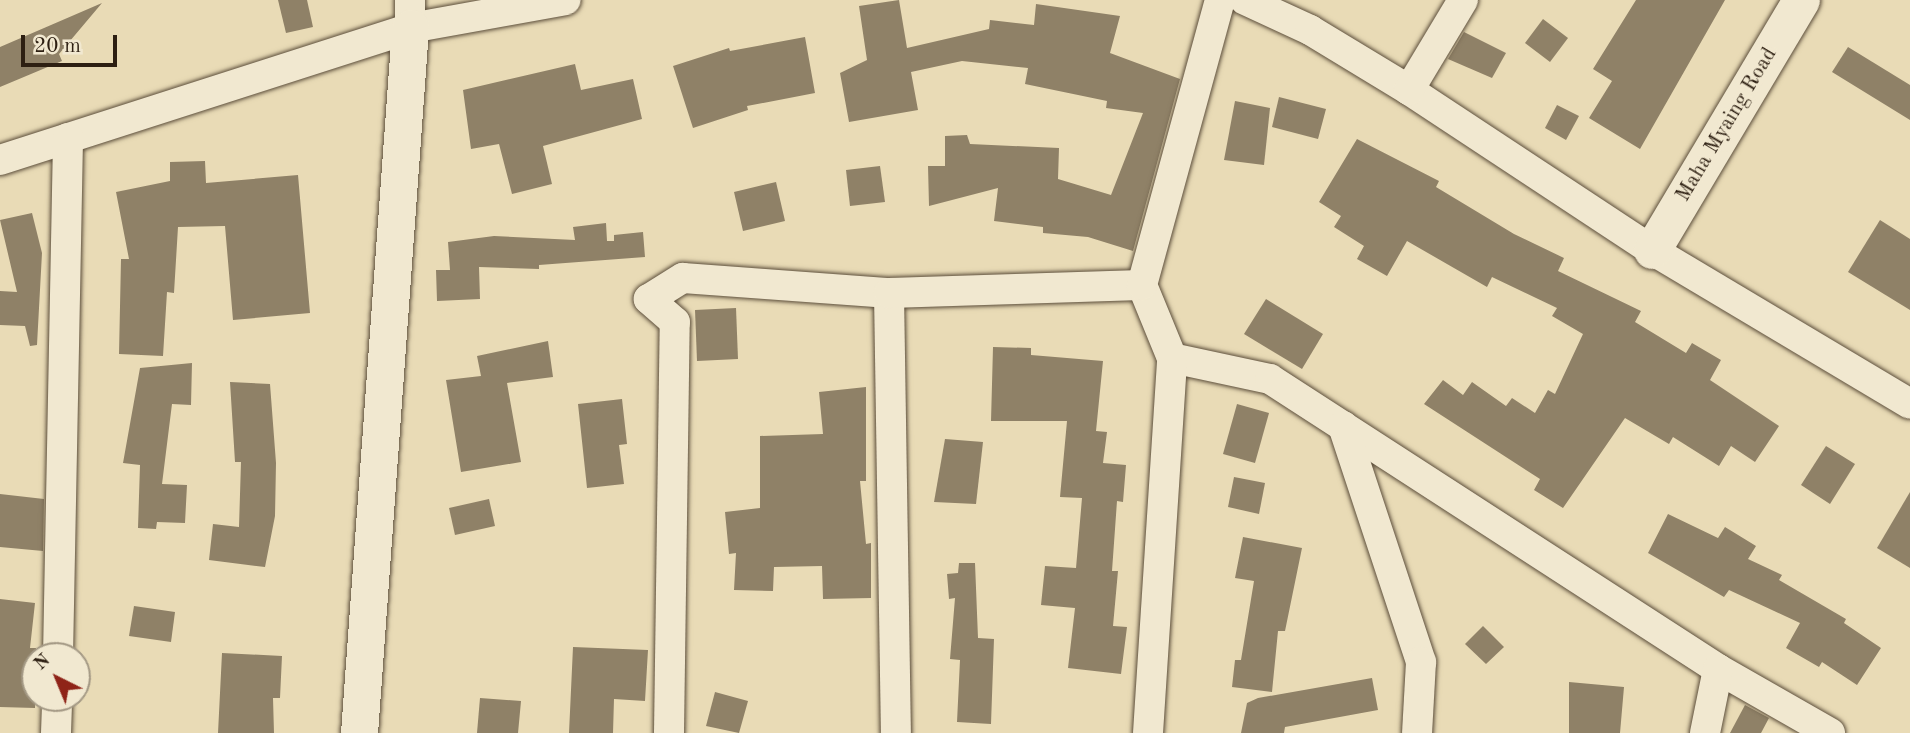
<!DOCTYPE html>
<style>
body{margin:0}
#map{position:relative;width:1910px;height:733px;overflow:hidden;background:#e9dbb6;font-family:"Old Standard TT",serif}
div>[style]{position:absolute}
.building>*{inset:0;background:#8f8167}
.roads{filter:drop-shadow(0 0 2px #5c4e3b) drop-shadow(0 0 2px #5c4e3b)}
.minor>*{height:30px;margin:-15px;padding:0 15px;transform-origin:15px;border-radius:15px;background:#f1e8d0}
.tertiary>*{height:37px;margin:-18.5px;padding:0 18.5px;transform-origin:18.5px;border-radius:18.5px;background:#f1e8d0}
span{translate:-50% -50%;white-space:nowrap;text-align:center;line-height:1.15;-webkit-text-stroke:7px #f1e8d0;paint-order:stroke}
.street-label{font-size:21px;color:#2d1f12}
.north{position:absolute;left:21px;top:642px;width:70px;height:70px;box-sizing:border-box;background:#f1e8d0;border:2px solid #a39884;border-radius:50%;rotate:317deg;font-size:19px;font-weight:700;line-height:28px;text-align:center;color:#2d1f12}
.north::after{content:'';display:block;margin:auto;width:24px;height:32px;background:#8f2418;clip-path:polygon(50% 0,100% 100%,50% 72%,0 100%)}
.scale{position:absolute;left:21px;top:35px;width:96px;height:32px;box-sizing:border-box;border:4px solid #2d1f12;border-top:0;padding-left:9px;font-size:21px;line-height:24px;white-space:nowrap;color:#2d1f12;-webkit-text-stroke:5px #f1e8d0;paint-order:stroke}
</style>
<div id="map">
<div class="building">
<i style="clip-path:polygon(278px 0,307px 0,313px 27px,286px 33px)"></i>
<i style="clip-path:polygon(899px 0,907px 48px,989px 29px,990px 20px,1034px 25px,1036px 4px,1120px 16px,1110px 53px,1180px 79px,1133px 251px,1088px 237px,1043px 233px,1043px 227px,994px 221px,998px 188px,929px 206px,928px 166px,945px 166px,945px 136px,967px 135px,970px 144px,1059px 148px,1058px 179px,1111px 195px,1143px 113px,1106px 108px,1107px 101px,1025px 84px,1028px 68px,962px 61px,911px 72px,918px 110px,849px 122px,840px 73px,867px 60px,859px 6px)"></i>
<i style="clip-path:polygon(1636px 0,1725px 0,1640px 149px,1589px 118px,1612px 81px,1593px 69px)"></i>
<i style="clip-path:polygon(102px 3px,59px 54px,62px 61px,0 87px,0 47px)"></i>
<i style="clip-path:polygon(1543px 19px,1568px 38px,1550px 62px,1525px 43px)"></i>
<i style="clip-path:polygon(1464px 32px,1506px 53px,1492px 78px,1448px 59px)"></i>
<i style="clip-path:polygon(805px 37px,815px 93px,747px 106px,748px 110px,693px 128px,673px 66px,729px 48px,730px 51px)"></i>
<i style="clip-path:polygon(1848px 47px,1910px 85px,1910px 120px,1832px 72px)"></i>
<i style="clip-path:polygon(575px 64px,581px 90px,633px 79px,642px 119px,543px 146px,552px 184px,512px 194px,499px 144px,471px 149px,463px 90px)"></i>
<i style="clip-path:polygon(1279px 97px,1326px 109px,1318px 139px,1272px 127px)"></i>
<i style="clip-path:polygon(1235px 101px,1270px 108px,1264px 165px,1224px 160px)"></i>
<i style="clip-path:polygon(1557px 105px,1579px 116px,1566px 140px,1545px 128px)"></i>
<i style="clip-path:polygon(1357px 139px,1439px 181px,1436px 187px,1514px 234px,1564px 258px,1558px 271px,1641px 311px,1635px 322px,1686px 353px,1692px 343px,1721px 360px,1710px 380px,1779px 426px,1755px 462px,1731px 446px,1719px 466px,1673px 437px,1669px 444px,1625px 418px,1563px 508px,1534px 490px,1540px 479px,1424px 404px,1443px 380px,1463px 395px,1472px 382px,1506px 406px,1512px 398px,1535px 413px,1548px 390px,1555px 394px,1583px 334px,1552px 316px,1557px 308px,1492px 277px,1487px 287px,1407px 241px,1387px 276px,1357px 259px,1364px 246px,1334px 227px,1341px 216px,1319px 202px)"></i>
<i style="clip-path:polygon(205px 161px,206px 183px,298px 175px,310px 313px,233px 320px,225px 226px,178px 227px,174px 293px,167px 292px,163px 356px,119px 354px,121px 259px,129px 259px,116px 192px,170px 181px,170px 162px)"></i>
<i style="clip-path:polygon(880px 166px,885px 202px,850px 206px,846px 170px)"></i>
<i style="clip-path:polygon(776px 182px,785px 221px,743px 231px,734px 192px)"></i>
<i style="clip-path:polygon(32px 213px,42px 253px,37px 345px,30px 346px,25px 326px,0 325px,0 291px,17px 292px,0 220px)"></i>
<i style="clip-path:polygon(1880px 220px,1910px 239px,1910px 310px,1848px 272px)"></i>
<i style="clip-path:polygon(606px 223px,607px 241px,614px 241px,614px 235px,643px 232px,645px 257px,539px 265px,539px 269px,479px 267px,480px 299px,437px 301px,436px 270px,450px 270px,448px 242px,494px 236px,575px 240px,573px 227px)"></i>
<i style="clip-path:polygon(1266px 299px,1323px 334px,1302px 369px,1244px 334px)"></i>
<i style="clip-path:polygon(736px 308px,738px 359px,697px 361px,695px 310px)"></i>
<i style="clip-path:polygon(548px 341px,553px 377px,507px 383px,521px 462px,461px 472px,446px 380px,481px 376px,477px 356px)"></i>
<i style="clip-path:polygon(993px 347px,1031px 348px,1031px 355px,1103px 361px,1096px 431px,1107px 432px,1103px 463px,1126px 465px,1123px 502px,1117px 501px,1112px 571px,1118px 571px,1113px 626px,1127px 627px,1121px 674px,1068px 668px,1075px 608px,1041px 605px,1045px 566px,1076px 568px,1082px 498px,1060px 497px,1067px 421px,991px 421px)"></i>
<i style="clip-path:polygon(192px 363px,191px 405px,172px 404px,162px 484px,187px 485px,185px 523px,157px 522px,156px 529px,138px 528px,140px 465px,123px 463px,140px 368px)"></i>
<i style="clip-path:polygon(230px 382px,270px 384px,276px 463px,275px 516px,265px 567px,209px 560px,213px 524px,239px 527px,241px 462px,235px 462px)"></i>
<i style="clip-path:polygon(866px 387px,866px 481px,860px 481px,866px 544px,871px 543px,871px 598px,823px 599px,822px 566px,774px 567px,773px 591px,734px 590px,736px 553px,729px 554px,725px 512px,760px 508px,760px 436px,823px 434px,819px 392px)"></i>
<i style="clip-path:polygon(622px 399px,627px 444px,619px 445px,624px 484px,587px 488px,578px 404px)"></i>
<i style="clip-path:polygon(1237px 404px,1269px 413px,1255px 463px,1223px 454px)"></i>
<i style="clip-path:polygon(945px 439px,983px 442px,976px 504px,934px 502px)"></i>
<i style="clip-path:polygon(1826px 446px,1855px 464px,1830px 504px,1801px 485px)"></i>
<i style="clip-path:polygon(1234px 477px,1265px 483px,1259px 514px,1228px 507px)"></i>
<i style="clip-path:polygon(1910px 492px,1910px 568px,1877px 548px)"></i>
<i style="clip-path:polygon(0 494px,44px 499px,43px 551px,0 547px)"></i>
<i style="clip-path:polygon(489px 499px,495px 526px,455px 535px,449px 508px)"></i>
<i style="clip-path:polygon(1668px 514px,1718px 538px,1725px 527px,1756px 546px,1748px 559px,1782px 575px,1779px 580px,1846px 619px,1844px 623px,1881px 648px,1857px 685px,1822px 662px,1819px 667px,1786px 648px,1800px 623px,1729px 590px,1724px 597px,1648px 553px)"></i>
<i style="clip-path:polygon(1243px 537px,1302px 548px,1285px 631px,1278px 631px,1272px 692px,1232px 687px,1235px 660px,1241px 660px,1254px 581px,1235px 578px)"></i>
<i style="clip-path:polygon(959px 563px,975px 563px,978px 638px,994px 639px,991px 724px,957px 722px,960px 660px,950px 659px,955px 598px,949px 599px,947px 574px,958px 573px)"></i>
<i style="clip-path:polygon(0 599px,35px 603px,30px 648px,36px 648px,35px 708px,0 707px)"></i>
<i style="clip-path:polygon(134px 606px,175px 612px,171px 642px,129px 636px)"></i>
<i style="clip-path:polygon(1483px 626px,1504px 647px,1486px 664px,1465px 644px)"></i>
<i style="clip-path:polygon(573px 647px,648px 650px,645px 701px,614px 699px,613px 733px,569px 733px)"></i>
<i style="clip-path:polygon(222px 653px,282px 656px,280px 698px,273px 698px,274px 733px,218px 733px)"></i>
<i style="clip-path:polygon(1372px 678px,1378px 710px,1285px 727px,1284px 733px,1241px 733px,1247px 703px,1258px 698px)"></i>
<i style="clip-path:polygon(1569px 682px,1624px 687px,1620px 733px,1569px 733px)"></i>
<i style="clip-path:polygon(715px 692px,748px 701px,739px 733px,706px 726px)"></i>
<i style="clip-path:polygon(480px 698px,521px 701px,518px 733px,477px 733px)"></i>
<i style="clip-path:polygon(1745px 705px,1769px 718px,1761px 733px,1730px 733px)"></i>
</div>
<div class="roads">
<div class="minor">
<i style="left:1245px;top:0;width:72px;rotate:24.8deg"></i>
<i style="left:1310px;top:30px;width:116px;rotate:31.2deg"></i>
<i style="left:1409px;top:90px;width:291px;rotate:33.4deg"></i>
<i style="left:1652px;top:250px;width:300px;rotate:30.8deg"></i>
<i style="left:410px;top:28px;width:28px;rotate:-90deg"></i>
<i style="left:1409px;top:90px;width:105px;rotate:-59deg"></i>
<i style="left:0;top:160px;width:431px;rotate:-17.8deg"></i>
<i style="left:410px;top:28px;width:158px;rotate:-10.2deg"></i>
<i style="left:889px;top:293px;width:440px;rotate:89.1deg"></i>
<i style="left:1172px;top:358px;width:100px;rotate:12.1deg"></i>
<i style="left:1270px;top:379px;width:534px;rotate:32.92deg"></i>
<i style="left:1718px;top:669px;width:129px;rotate:29.7deg"></i>
<i style="left:1343px;top:426px;width:249px;rotate:71.7deg"></i>
<i style="left:1421px;top:662px;width:71px;rotate:93.2deg"></i>
<i style="left:58px;top:656px;width:518px;rotate:-88.89deg"></i>
<i style="left:56px;top:733px;width:35px;rotate:-88deg"></i>
<i style="left:669px;top:733px;width:411px;rotate:-89.2deg"></i>
<i style="left:675px;top:322px;width:35px;rotate:-139deg"></i>
<i style="left:649px;top:299px;width:40px;rotate:-32deg"></i>
<i style="left:683px;top:278px;width:207px;rotate:4.2deg"></i>
<i style="left:889px;top:293px;width:253px;rotate:-1.8deg"></i>
<i style="left:1148px;top:733px;width:376px;rotate:-86.3deg"></i>
<i style="left:1172px;top:358px;width:79px;rotate:-112.3deg"></i>
<i style="left:1142px;top:285px;width:295px;rotate:-74.7deg"></i>
<i style="left:1705px;top:733px;width:65px;rotate:-78.5deg"></i>
</div>
<div class="tertiary">
<i style="left:1652px;top:250px;width:291px;rotate:-59.2deg"></i>
<i style="left:359px;top:733px;width:707px;rotate:-85.86deg"></i>
</div>
</div>
<div class="street-label">
<span style="left:1727px;top:125px;rotate:-59deg">Maha Myaing Road</span>
</div>
<div class="north">N</div>
<div class="scale">20 m</div>
</div>
